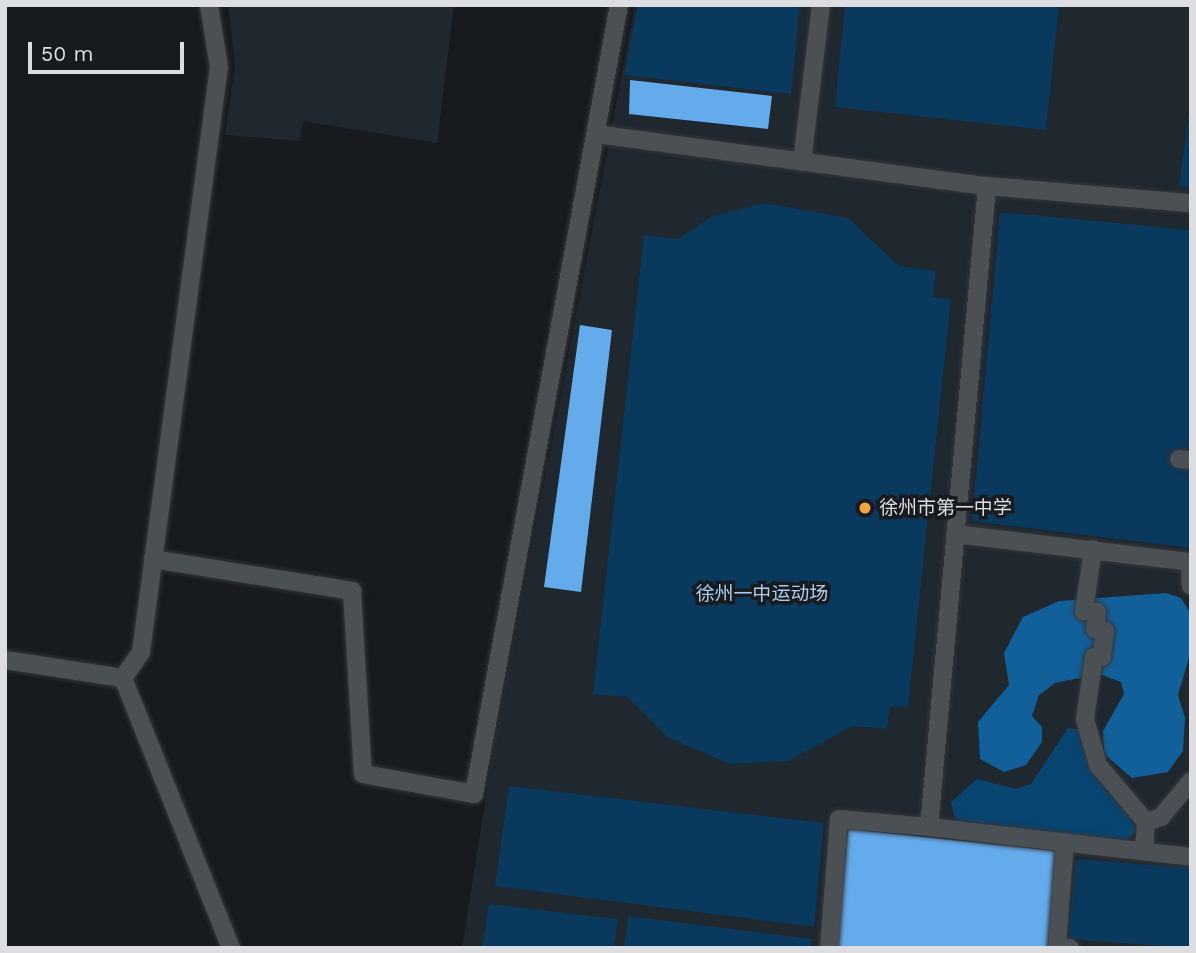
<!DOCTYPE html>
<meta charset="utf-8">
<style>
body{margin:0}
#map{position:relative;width:1196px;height:953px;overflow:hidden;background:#171b1f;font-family:"Work Sans","Noto Sans SC",sans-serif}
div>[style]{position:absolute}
.built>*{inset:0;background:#1f272f}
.green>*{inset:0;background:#09395d}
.forest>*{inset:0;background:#084571}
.water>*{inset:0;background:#11609a}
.building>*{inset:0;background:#64abeb}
.roads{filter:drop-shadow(0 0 2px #343639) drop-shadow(0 0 2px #343639)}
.street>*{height:18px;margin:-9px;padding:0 9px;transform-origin:9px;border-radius:9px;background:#4b5055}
.dots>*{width:19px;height:19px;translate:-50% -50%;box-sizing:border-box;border:4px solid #171b1f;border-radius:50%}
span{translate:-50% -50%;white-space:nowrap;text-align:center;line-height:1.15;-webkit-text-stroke:7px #171b1f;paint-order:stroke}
.poi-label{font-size:19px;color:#dcdee1}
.left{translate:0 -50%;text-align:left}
.park-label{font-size:19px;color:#aacdee}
.frame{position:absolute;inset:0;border:7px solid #dcdee1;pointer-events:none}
.scale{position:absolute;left:28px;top:42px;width:156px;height:32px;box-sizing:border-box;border:4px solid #dcdee1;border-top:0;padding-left:9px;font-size:21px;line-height:24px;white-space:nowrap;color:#dcdee1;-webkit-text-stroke:5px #171b1f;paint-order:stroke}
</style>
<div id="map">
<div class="built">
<i style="clip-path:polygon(228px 5px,454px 5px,437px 143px,303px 121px,300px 141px,225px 135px,235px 66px)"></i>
<i style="clip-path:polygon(635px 5px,1191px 5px,1191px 948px,462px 948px,495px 739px)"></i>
</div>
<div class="green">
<i style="clip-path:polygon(638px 5px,800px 5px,791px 94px,624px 75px)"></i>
<i style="clip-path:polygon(845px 5px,1059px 5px,1046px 130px,835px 107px)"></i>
<i style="clip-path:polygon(1191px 98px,1191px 188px,1179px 186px)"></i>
<i style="clip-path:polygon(764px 203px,848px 218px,899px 266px,936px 271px,933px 297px,951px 299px,908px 707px,890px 706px,887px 729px,853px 726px,788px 761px,730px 764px,667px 737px,628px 697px,593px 694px,644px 235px,678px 239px,711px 217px)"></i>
<i style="clip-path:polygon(1000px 212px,1191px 230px,1191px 548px,972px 521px)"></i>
<i style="clip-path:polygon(509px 786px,824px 823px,814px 927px,495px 886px)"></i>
<i style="clip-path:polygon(1076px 859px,1191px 868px,1191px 948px,1068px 939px)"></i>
<i style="clip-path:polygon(489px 904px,618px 919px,614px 948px,482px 948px)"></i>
<i style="clip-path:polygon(628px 916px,812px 939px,811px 948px,624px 948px)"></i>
</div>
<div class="forest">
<i style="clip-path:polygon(1068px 728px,1083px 730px,1097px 779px,1129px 817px,1136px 831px,1126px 841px,963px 824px,954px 816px,951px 802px,977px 779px,1016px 789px,1031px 784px)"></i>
</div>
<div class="water">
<i style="clip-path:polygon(1166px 593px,1181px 598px,1191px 614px,1191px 651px,1178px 695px,1185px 718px,1183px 751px,1168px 772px,1132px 778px,1104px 754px,1103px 731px,1124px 694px,1121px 682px,1099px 674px,1055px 683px,1039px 695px,1032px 716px,1042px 727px,1042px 742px,1026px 765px,1004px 772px,980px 759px,978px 722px,1009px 685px,1004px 653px,1023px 617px,1059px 601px)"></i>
</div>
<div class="building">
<i style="clip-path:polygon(630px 80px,772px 96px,768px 129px,629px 114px)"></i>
<i style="clip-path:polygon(580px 325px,612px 330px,581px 592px,544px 587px)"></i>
<i style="clip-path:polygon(848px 829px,1055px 851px,1048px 948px,837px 948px)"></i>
</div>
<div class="roads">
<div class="street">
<i style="left:596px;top:134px;width:394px;rotate:7.6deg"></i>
<i style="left:987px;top:186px;width:205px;rotate:4.8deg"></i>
<i style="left:802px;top:162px;width:158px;rotate:-83.1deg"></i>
<i style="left:1179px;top:459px;width:12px;rotate:5deg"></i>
<i style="left:955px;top:534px;width:238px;rotate:6.8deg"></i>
<i style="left:1093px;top:549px;width:63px;rotate:98.3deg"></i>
<i style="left:1084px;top:611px;width:13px;rotate:4deg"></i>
<i style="left:1097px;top:612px;width:17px;rotate:97deg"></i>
<i style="left:1095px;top:629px;width:10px;rotate:11deg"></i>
<i style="left:1105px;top:631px;width:26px;rotate:97deg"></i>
<i style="left:1102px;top:657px;width:8px;rotate:180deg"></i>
<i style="left:1094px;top:657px;width:63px;rotate:98.3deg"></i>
<i style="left:1085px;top:719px;width:48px;rotate:74.2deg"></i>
<i style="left:1098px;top:765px;width:75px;rotate:49.9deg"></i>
<i style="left:153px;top:559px;width:202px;rotate:9.1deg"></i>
<i style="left:352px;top:591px;width:183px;rotate:86.6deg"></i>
<i style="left:363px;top:774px;width:113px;rotate:10.2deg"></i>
<i style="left:474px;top:794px;width:802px;rotate:-79.59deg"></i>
<i style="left:1190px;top:562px;width:24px;rotate:88deg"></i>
<i style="left:5px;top:660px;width:119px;rotate:8.7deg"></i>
<i style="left:123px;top:678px;width:32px;rotate:-55deg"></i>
<i style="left:141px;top:652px;width:590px;rotate:-82.41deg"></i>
<i style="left:219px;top:67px;width:63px;rotate:-99.2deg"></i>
<i style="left:123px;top:678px;width:291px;rotate:68.2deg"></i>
<i style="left:929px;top:827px;width:264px;rotate:6.5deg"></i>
<i style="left:1065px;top:842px;width:105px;rotate:94.4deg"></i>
<i style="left:1057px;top:947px;width:13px;rotate:4deg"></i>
<i style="left:1144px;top:850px;width:28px;rotate:-86deg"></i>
<i style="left:1146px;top:822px;width:16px;rotate:-18deg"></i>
<i style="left:1161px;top:817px;width:47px;rotate:-50.2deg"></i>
<i style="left:829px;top:948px;width:129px;rotate:-85.6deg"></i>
<i style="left:839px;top:819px;width:90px;rotate:5.1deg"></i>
<i style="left:929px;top:827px;width:644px;rotate:-84.83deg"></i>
</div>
</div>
<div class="dots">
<i style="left:865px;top:508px;background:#f2a541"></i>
</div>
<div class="poi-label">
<span class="left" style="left:879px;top:508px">徐州市第一中学</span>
</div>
<div class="park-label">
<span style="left:762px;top:594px">徐州一中运动场</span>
</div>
<div class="frame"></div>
<div class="scale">50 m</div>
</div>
